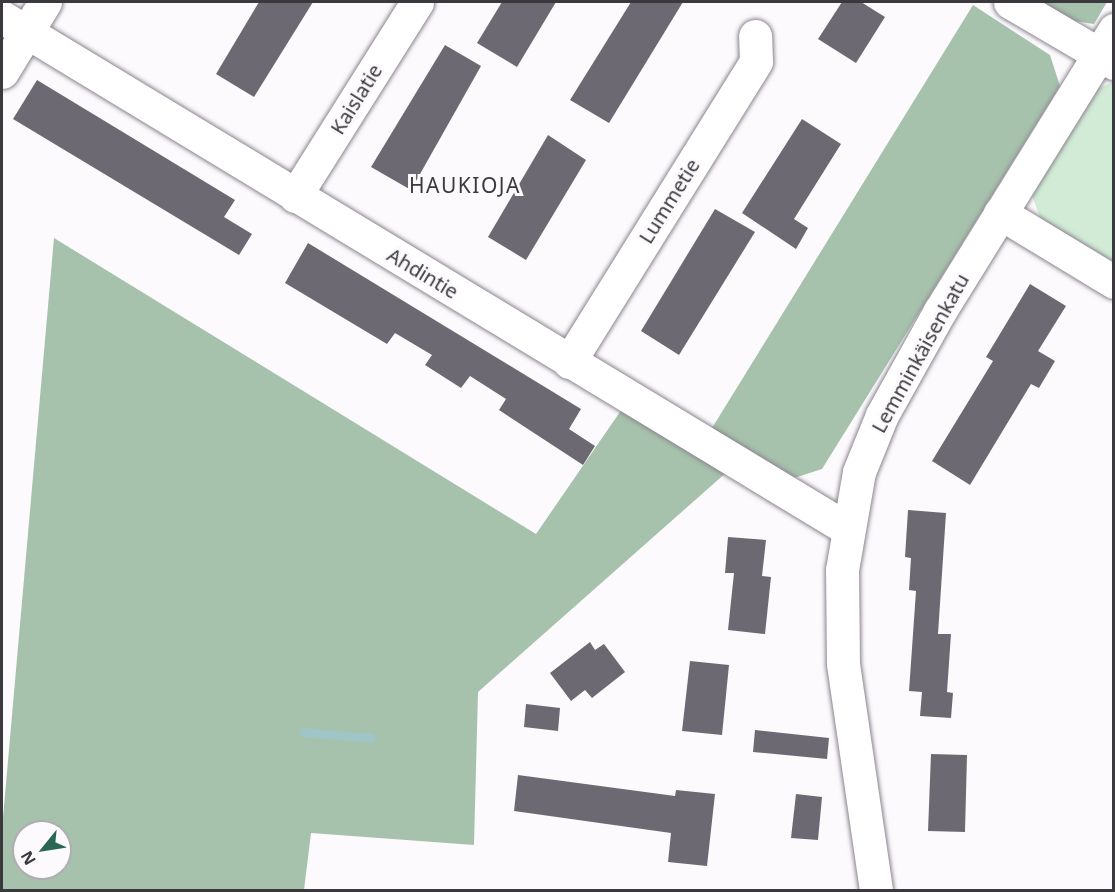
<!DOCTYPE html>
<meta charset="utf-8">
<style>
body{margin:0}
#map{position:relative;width:1115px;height:892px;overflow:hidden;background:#fdfafe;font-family:"Noto Sans",sans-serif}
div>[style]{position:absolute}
.green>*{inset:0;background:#d1ebd6}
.forest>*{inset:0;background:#a6c1ac}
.stream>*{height:9px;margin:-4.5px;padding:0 4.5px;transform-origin:4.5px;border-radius:4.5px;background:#9fc5c7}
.building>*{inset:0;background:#6d6972}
.roads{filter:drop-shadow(0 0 2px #8a858e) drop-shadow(0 0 2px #8a858e)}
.minor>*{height:33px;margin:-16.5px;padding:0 16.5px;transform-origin:16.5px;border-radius:16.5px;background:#fff}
span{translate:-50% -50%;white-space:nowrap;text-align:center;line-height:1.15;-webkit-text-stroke:6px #fdfafe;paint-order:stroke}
.street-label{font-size:20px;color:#3b393d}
.neighbourhood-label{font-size:21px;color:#3b393d;letter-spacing:1.5px}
.frame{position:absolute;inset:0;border:3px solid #3b393d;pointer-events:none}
.north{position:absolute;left:12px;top:820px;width:60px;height:60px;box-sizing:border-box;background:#fdfafe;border:2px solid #afadb1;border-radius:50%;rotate:240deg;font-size:16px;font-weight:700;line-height:24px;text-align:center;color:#3b393d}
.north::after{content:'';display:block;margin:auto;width:21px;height:27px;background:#2b6853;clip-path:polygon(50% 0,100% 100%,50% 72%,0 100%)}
</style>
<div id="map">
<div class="green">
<i style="clip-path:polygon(1113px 82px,1113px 262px,1040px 218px,1031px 192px,1090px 92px)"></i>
</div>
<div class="forest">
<i style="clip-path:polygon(1039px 2px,1107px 2px,1094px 24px,1061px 19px)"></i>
<i style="clip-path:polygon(973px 5px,1050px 55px,1060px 86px,822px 469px,794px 478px,712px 428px)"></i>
<i style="clip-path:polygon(evenodd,54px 238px,536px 534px,622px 409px,728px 471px,478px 692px,474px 845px,311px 833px,304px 890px,2px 890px,2px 829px,54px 238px,24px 832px,60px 832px,60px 868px,24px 868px,24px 832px)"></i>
</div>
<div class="stream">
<i style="left:303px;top:732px;width:68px;rotate:5deg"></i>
</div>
<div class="building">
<i style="clip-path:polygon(259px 2px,313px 2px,254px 97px,216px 74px)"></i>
<i style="clip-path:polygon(502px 2px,556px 2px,517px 67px,477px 43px)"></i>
<i style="clip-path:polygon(631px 2px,683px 2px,609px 123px,570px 100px)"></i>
<i style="clip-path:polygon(842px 2px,861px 2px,885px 17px,856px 63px,818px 39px)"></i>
<i style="clip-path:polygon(445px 45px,481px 66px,411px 190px,371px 167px)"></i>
<i style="clip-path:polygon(37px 80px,235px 200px,224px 217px,252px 234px,239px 255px,13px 119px)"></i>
<i style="clip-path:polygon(802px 119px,841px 144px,794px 219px,808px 228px,796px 249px,742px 213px)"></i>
<i style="clip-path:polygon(548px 135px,586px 160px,526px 260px,488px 237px)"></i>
<i style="clip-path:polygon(715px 209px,755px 232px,679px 355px,641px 331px)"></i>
<i style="clip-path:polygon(308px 243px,581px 409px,569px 429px,595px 446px,583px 465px,499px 410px,506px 399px,470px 376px,461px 388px,425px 365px,432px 355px,395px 333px,387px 344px,285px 283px)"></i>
<i style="clip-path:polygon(1030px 284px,1066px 306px,1038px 351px,1055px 361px,1039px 388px,1031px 384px,970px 485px,932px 461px,993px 361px,986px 357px)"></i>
<i style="clip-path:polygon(908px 510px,946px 513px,938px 634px,951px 634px,947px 692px,953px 693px,951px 718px,920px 716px,922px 692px,909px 691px,916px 591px,909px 590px,911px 558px,905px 557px)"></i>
<i style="clip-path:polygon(728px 537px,766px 540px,762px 576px,771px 577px,765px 634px,728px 630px,734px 573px,725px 573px)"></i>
<i style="clip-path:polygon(590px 642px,595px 650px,604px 644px,625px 672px,592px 698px,585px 690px,571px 701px,550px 673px)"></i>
<i style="clip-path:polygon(690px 661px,729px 665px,722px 735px,682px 731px)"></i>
<i style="clip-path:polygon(526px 704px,560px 708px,558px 731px,524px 727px)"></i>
<i style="clip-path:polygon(755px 730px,829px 738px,827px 759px,753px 752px)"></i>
<i style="clip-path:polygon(931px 754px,967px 755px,965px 832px,928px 831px)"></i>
<i style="clip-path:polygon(518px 775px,675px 796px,676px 790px,715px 794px,707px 866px,668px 862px,671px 833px,514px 811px)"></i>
<i style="clip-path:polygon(796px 794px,822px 797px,818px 840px,791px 838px)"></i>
</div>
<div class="roads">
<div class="minor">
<i style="left:1010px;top:2px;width:121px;rotate:30.4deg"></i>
<i style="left:2px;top:17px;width:987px;rotate:31.19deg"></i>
<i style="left:2px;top:72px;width:82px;rotate:-58.4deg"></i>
<i style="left:295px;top:196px;width:229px;rotate:-57.8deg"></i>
<i style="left:1000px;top:213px;width:133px;rotate:31.2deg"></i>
<i style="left:569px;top:362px;width:354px;rotate:-58.1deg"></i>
<i style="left:756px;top:61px;width:25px;rotate:-92deg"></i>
<i style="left:876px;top:890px;width:229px;rotate:-98.3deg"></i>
<i style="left:843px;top:663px;width:93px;rotate:-90.6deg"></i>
<i style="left:842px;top:570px;width:99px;rotate:-80.2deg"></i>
<i style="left:859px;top:472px;width:61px;rotate:-68deg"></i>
<i style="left:882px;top:415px;width:119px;rotate:-60.9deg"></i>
<i style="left:940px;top:311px;width:331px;rotate:-58.2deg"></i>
</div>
</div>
<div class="street-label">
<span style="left:356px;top:99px;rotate:-58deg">Kaislatie</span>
<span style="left:669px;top:201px;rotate:-58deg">Lummetie</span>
<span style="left:423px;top:273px;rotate:31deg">Ahdintie</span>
<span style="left:920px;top:353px;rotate:-61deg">Lemminkäisenkatu</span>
</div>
<div class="neighbourhood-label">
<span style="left:465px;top:185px">HAUKIOJA</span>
</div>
<div class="frame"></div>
<div class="north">N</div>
</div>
